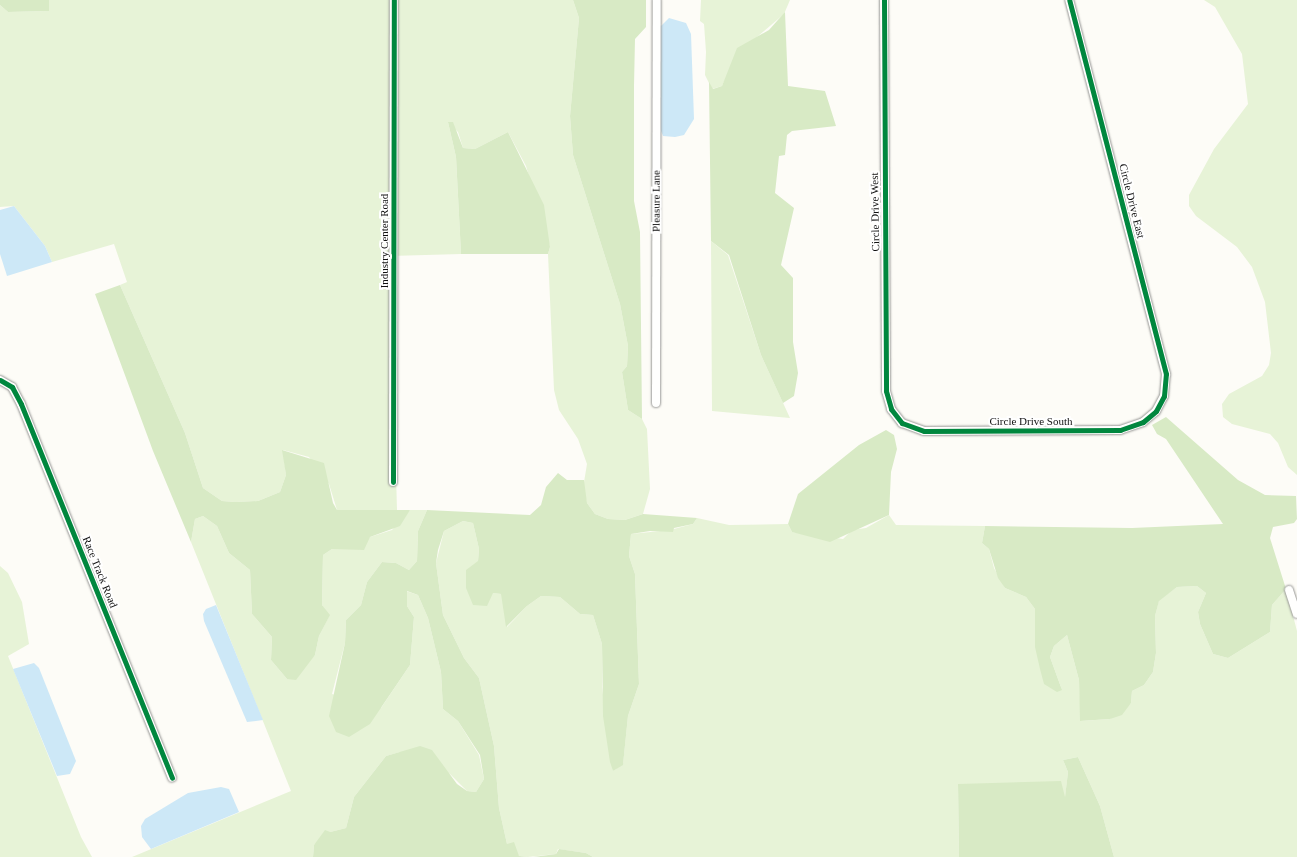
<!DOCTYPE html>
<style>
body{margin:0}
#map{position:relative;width:1297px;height:857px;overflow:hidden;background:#fdfcf7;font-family:"Times New Roman",serif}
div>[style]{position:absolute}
.green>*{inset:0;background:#e7f3d7}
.forest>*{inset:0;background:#d8eac5}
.water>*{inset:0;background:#cde8f7}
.roads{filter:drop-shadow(0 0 1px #979795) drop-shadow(0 0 1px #979795)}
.minor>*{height:8px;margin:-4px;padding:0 4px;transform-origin:4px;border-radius:4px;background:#fffffe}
.cycleway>*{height:5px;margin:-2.5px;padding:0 2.5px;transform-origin:2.5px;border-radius:2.5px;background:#00873e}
span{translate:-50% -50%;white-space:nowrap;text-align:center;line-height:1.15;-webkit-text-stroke:4px #fff;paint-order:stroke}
.street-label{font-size:11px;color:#111}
</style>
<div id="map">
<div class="green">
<i style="clip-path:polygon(49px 0,573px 0,579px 18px,570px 116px,573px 155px,620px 304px,628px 346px,627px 366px,622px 372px,628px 410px,642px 419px,647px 429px,650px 489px,643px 514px,625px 520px,608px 519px,595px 514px,587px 503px,583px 488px,587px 464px,578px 439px,559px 410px,554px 390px,548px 254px,550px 247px,526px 166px,508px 132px,475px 149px,463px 148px,458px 132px,448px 122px,456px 157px,461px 254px,390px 256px,397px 510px,337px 510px,329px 484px,309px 457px,283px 450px,286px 475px,280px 492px,258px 501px,235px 502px,222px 501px,203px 488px,185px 433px,120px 285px,127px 282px,114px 244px,52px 262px,45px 246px,14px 206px,0 207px,0 5px,8px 12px,49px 11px)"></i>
<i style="clip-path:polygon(701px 0,790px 0,784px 14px,757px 37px,730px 69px,722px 86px,712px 89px,705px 75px,706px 52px,704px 24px,700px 21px)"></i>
<i style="clip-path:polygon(1204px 0,1297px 0,1297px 475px,1288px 467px,1278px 443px,1270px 434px,1232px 424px,1223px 417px,1222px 404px,1229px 394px,1262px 376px,1269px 365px,1271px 353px,1265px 302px,1252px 267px,1237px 247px,1196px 216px,1189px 206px,1189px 195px,1214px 149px,1248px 104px,1242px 54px,1215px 7px)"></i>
<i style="clip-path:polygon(711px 241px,728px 255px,761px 355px,790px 418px,712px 411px)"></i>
<i style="clip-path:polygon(410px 510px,427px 510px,418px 531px,417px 561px,409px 570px,396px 563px,382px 562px,367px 582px,361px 605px,346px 620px,345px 643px,332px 694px,381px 708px,410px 665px,414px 617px,407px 606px,406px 591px,418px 595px,428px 618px,441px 672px,443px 709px,458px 721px,479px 755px,484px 779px,476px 792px,467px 791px,450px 774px,400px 752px,386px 756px,354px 797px,346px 828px,330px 832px,314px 845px,313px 857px,132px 857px,291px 791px,191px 542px,195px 519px,203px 516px,217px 526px,229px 553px,250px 570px,252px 614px,272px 637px,271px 660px,287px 679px,315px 655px,319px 636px,329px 616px,322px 605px,323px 555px,332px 549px,351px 549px,370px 537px,392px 530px)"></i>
<i style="clip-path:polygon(889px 515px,896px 525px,985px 526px,982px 543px,989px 549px,994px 568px,1005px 588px,1026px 597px,1035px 609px,1035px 635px,1062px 690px,1050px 657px,1054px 646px,1067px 635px,1079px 680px,1081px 721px,1110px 719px,1131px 703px,1132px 691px,1144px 685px,1153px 672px,1156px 653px,1155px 616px,1159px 600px,1177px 587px,1197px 586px,1206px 593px,1198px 612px,1200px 624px,1213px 654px,1228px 658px,1270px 632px,1272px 605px,1286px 589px,1297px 631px,1297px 857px,1114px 857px,1100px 806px,1078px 757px,1063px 760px,1068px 772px,1065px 798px,958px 784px,959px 857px,593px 857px,586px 853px,558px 849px,556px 854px,528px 857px,519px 856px,507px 844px,499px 808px,494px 746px,479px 678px,464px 658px,443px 615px,436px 563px,444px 531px,463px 521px,473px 523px,479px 549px,478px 561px,493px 593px,502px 594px,507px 627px,527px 606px,541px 596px,560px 597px,580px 614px,593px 615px,602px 644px,602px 687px,613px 771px,623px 764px,628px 716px,639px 684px,635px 574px,629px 556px,631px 534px,670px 530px,693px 524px,697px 518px,729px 525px,788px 524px,792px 532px,843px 539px,852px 530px,866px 528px)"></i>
<i style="clip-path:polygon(0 566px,8px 573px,22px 602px,29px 644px,8px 656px,81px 837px,92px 857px,0 857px)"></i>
</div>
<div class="forest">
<i style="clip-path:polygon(0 0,49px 0,49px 11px,8px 12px,0 5px)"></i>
<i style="clip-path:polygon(573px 0,646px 0,646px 27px,635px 39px,634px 86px,634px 201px,640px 232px,642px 419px,628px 410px,622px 372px,627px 366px,628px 346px,620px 304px,573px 155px,570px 116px,579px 18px)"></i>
<i style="clip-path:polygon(785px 12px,788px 86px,825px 91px,836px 126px,792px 131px,787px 135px,785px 155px,779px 156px,775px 193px,794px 208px,781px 265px,793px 278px,793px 342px,798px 373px,794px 396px,783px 403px,761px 355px,729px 255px,711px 241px,709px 82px,713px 89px,722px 86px,737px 48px,769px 30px)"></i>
<i style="clip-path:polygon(448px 122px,453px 122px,463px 148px,475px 149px,508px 132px,544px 205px,550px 247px,548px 254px,461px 254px,456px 157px)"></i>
<i style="clip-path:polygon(120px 285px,185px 433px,203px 488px,222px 501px,235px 502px,258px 501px,280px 492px,286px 475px,282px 450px,324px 463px,333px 503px,337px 510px,410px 510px,400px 526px,370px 537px,364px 550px,332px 549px,323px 555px,322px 605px,330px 615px,319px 636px,315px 655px,296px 680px,287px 679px,271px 660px,272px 637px,252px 614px,250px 570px,229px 553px,217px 526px,203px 516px,195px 519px,191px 542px,153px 451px,95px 294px)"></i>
<i style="clip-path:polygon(1166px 417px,1238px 480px,1265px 495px,1296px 496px,1297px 519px,1294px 523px,1273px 527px,1270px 538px,1286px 589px,1272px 605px,1270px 632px,1228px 658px,1213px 654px,1200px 624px,1198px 612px,1206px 593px,1197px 586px,1177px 587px,1159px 601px,1155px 616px,1156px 653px,1153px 672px,1144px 685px,1132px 691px,1131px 703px,1122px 715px,1110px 719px,1080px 721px,1079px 680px,1067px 635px,1054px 646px,1050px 657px,1062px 690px,1057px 692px,1044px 684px,1040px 669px,1035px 647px,1035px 609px,1026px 597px,1005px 588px,998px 578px,989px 549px,982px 543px,985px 526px,1132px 528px,1223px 524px,1166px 439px,1157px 434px,1152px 425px)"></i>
<i style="clip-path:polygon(886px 430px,894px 435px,897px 449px,891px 472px,889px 515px,830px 542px,792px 532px,788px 524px,798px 494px,859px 445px)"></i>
<i style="clip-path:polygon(558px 473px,567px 480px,584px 480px,587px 503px,595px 514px,608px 519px,625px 520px,643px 514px,697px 518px,693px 524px,674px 528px,673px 532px,650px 531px,631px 534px,629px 556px,635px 574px,639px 684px,628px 716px,623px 765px,613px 771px,610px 762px,603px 716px,602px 644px,593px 615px,580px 614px,560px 597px,541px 596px,527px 606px,506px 627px,501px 594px,493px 593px,487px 606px,473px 605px,466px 588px,466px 570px,478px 561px,479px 549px,473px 523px,463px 521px,444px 531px,438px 550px,436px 563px,443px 615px,464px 658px,479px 678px,494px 746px,499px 808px,507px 844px,514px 842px,519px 856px,528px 857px,313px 857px,314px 845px,325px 830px,330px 832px,346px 828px,354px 797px,386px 756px,420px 746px,432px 750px,457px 784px,467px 791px,476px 792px,484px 779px,480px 755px,458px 721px,443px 709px,441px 672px,428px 618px,418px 595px,407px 591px,407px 606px,414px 617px,410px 665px,370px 724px,349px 737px,336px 732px,329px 716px,345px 643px,346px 620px,361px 605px,367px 582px,382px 562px,396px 563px,409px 570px,417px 561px,418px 531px,427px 510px,530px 515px,541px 505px,546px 487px)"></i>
<i style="clip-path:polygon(1078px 757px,1100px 806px,1114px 857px,959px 857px,958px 784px,1061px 781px,1065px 797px,1068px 772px,1063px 760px)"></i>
<i style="clip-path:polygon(559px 849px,586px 853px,593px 857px,533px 857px,556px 854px)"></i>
</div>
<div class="water">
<i style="clip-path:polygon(669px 18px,686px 23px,691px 34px,694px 119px,684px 135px,675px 137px,663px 136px,658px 123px,659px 28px)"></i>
<i style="clip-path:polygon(14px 206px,45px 246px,52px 262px,7px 276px,0 254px,0 210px)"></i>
<i style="clip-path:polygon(216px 605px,263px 720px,247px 722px,204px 621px,203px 614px,206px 609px)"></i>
<i style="clip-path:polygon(34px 663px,39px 668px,76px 761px,70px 774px,57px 776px,13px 669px)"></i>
<i style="clip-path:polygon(221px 787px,229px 789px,239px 812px,151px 849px,142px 837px,141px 826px,145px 819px,188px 793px)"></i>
</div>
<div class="roads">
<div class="minor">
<i style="left:884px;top:0;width:391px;rotate:89.7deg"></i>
<i style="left:886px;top:391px;width:19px;rotate:74deg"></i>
<i style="left:891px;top:409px;width:18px;rotate:52deg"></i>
<i style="left:902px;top:423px;width:23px;rotate:20deg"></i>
<i style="left:924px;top:431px;width:196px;rotate:-0.3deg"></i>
<i style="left:1120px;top:430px;width:24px;rotate:-19deg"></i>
<i style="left:1143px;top:422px;width:17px;rotate:-40deg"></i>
<i style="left:1156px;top:411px;width:17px;rotate:-62deg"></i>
<i style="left:1164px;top:396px;width:22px;rotate:-85deg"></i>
<i style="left:1166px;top:374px;width:386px;rotate:-104.5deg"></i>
<i style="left:0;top:380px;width:14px;rotate:30deg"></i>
<i style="left:12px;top:387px;width:19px;rotate:62deg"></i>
<i style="left:21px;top:404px;width:403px;rotate:68deg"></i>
<i style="left:656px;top:403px;width:403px;rotate:-89.9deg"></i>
<i style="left:393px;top:482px;width:482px;rotate:-89.9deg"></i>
<i style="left:1289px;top:590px;width:25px;rotate:72deg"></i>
</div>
</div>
<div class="cycleway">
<i style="left:884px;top:0;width:391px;rotate:89.7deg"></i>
<i style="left:886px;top:391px;width:19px;rotate:74deg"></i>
<i style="left:891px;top:409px;width:18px;rotate:52deg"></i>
<i style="left:902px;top:423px;width:23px;rotate:20deg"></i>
<i style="left:924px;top:431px;width:196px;rotate:-0.3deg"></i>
<i style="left:1120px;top:430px;width:24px;rotate:-19deg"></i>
<i style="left:1143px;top:422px;width:17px;rotate:-40deg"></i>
<i style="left:1156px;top:411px;width:17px;rotate:-62deg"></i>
<i style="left:1164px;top:396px;width:22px;rotate:-85deg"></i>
<i style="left:1166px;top:374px;width:386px;rotate:-104.5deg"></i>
<i style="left:0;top:380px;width:14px;rotate:30deg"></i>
<i style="left:12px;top:387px;width:19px;rotate:62deg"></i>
<i style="left:21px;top:404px;width:403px;rotate:68deg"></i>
<i style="left:393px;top:482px;width:482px;rotate:-89.9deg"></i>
</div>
<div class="street-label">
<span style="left:656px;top:201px;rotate:-90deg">Pleasure Lane</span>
<span style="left:1132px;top:201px;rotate:76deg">Circle Drive East</span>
<span style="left:875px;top:212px;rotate:-91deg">Circle Drive West</span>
<span style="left:384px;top:241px;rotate:-90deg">Industry Center Road</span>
<span style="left:1031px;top:421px">Circle Drive South</span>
<span style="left:100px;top:572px;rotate:68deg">Race Track Road</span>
</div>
</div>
